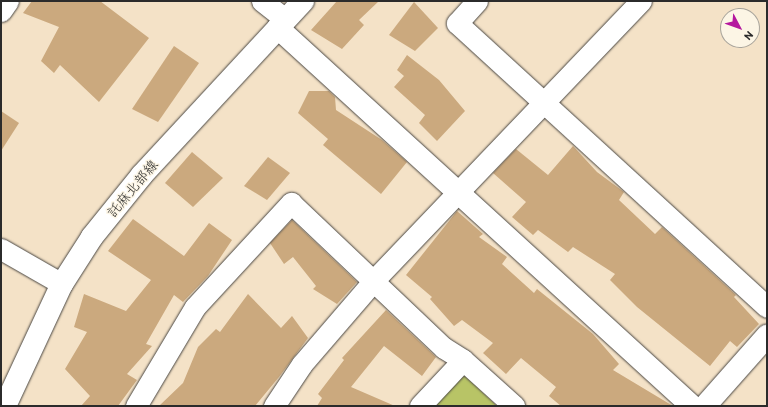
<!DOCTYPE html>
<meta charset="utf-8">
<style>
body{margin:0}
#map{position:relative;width:768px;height:407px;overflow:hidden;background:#f4e2c7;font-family:Itim,"Klee One",sans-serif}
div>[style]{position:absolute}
.green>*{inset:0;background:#b8c466}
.building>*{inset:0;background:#cba97e}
.roads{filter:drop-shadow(0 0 1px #494642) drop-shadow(0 0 1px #494642)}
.minor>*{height:21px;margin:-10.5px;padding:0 10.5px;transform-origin:10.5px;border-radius:10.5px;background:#fff}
.tertiary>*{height:22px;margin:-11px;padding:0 11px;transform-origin:11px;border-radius:11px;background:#fff}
.secondary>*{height:22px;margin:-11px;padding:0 11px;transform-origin:11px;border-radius:11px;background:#fff}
span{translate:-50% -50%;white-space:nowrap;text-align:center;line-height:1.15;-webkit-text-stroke:3px #fcf5e5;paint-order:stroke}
.street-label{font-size:14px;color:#2b2b2b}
.frame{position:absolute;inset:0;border:2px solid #2b2b2b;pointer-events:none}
.north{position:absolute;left:720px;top:8px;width:40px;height:40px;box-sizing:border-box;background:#fcf5e5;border:1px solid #a8a49b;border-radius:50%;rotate:131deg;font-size:11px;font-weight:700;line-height:16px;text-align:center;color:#2b2b2b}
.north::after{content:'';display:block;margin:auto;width:14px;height:18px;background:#b5179e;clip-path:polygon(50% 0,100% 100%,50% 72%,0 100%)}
</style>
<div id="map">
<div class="green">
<i style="clip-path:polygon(465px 376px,497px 406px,431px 406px,453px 381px)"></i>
</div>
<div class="building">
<i style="clip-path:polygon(32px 1px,100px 1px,149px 38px,99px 102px,60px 65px,54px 73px,41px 61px,59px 27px,23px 13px)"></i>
<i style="clip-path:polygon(337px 1px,379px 1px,359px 20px,364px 25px,342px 49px,311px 30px)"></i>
<i style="clip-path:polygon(414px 2px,438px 28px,415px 51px,389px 35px)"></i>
<i style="clip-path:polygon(174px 46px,199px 63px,158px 122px,132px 109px)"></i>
<i style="clip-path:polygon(407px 55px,439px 80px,465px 111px,437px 141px,419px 123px,425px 115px,394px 87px,404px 76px,397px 70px)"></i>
<i style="clip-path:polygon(309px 91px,329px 91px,335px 97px,336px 110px,382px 140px,407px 162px,381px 194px,323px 145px,328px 139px,298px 113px)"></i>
<i style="clip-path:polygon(1px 111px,19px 123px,1px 151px)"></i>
<i style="clip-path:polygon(573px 146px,597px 172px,624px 192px,619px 200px,655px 234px,662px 227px,736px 295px,734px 297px,759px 324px,737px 347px,730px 341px,710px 366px,637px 307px,610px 280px,615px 274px,573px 247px,568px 252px,538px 230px,533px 235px,512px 217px,526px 202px,493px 173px,516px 149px,548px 175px)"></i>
<i style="clip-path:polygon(192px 152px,223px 178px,193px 207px,165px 183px)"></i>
<i style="clip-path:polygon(268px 157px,290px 173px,267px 200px,244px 186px)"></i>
<i style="clip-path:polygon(457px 211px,483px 234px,479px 237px,507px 257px,502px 264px,534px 293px,537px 289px,593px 334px,619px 364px,613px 370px,673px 406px,561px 406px,549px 396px,556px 387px,521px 358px,506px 374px,483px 353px,493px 343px,462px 320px,454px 326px,430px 299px,432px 297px,406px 275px)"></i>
<i style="clip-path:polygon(133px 219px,184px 256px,209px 223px,232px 240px,208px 276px,183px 302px,174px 295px,146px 344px,152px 346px,127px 374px,137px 380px,118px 406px,81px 406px,90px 396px,65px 369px,87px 332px,74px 327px,84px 294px,126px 311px,151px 280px,108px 251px)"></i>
<i style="clip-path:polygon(292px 220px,357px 282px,337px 304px,313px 289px,316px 286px,293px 257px,284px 264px,270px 243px)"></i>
<i style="clip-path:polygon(248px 294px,281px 328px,292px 316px,308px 338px,279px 377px,255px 406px,159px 406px,183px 383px,198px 347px,216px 329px,220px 332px)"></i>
<i style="clip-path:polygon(386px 310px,436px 357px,422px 376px,384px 346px,351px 387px,395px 406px,317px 406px,322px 398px,318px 394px,344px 360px,342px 358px)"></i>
</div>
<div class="roads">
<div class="minor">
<i style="left:262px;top:1px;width:29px;rotate:38deg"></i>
<i style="left:477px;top:1px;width:30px;rotate:132deg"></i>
<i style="left:457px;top:23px;width:420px;rotate:42.5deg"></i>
<i style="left:1px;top:11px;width:12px;rotate:-55deg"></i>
<i style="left:1px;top:249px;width:70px;rotate:29.8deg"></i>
<i style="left:136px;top:406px;width:115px;rotate:-59.2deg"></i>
<i style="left:195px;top:307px;width:142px;rotate:-47.3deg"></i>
<i style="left:291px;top:203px;width:211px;rotate:43.5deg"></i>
<i style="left:444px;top:348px;width:22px;rotate:32deg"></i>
<i style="left:463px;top:360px;width:69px;rotate:42deg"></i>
<i style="left:274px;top:406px;width:50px;rotate:-56.3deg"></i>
<i style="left:302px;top:364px;width:112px;rotate:-49.3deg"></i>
<i style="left:375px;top:279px;width:385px;rotate:-46.3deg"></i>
<i style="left:420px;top:406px;width:63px;rotate:-46.9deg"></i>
</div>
<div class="tertiary">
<i style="left:278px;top:28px;width:561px;rotate:42.4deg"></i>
<i style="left:705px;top:406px;width:94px;rotate:-48.5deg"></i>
</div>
<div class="secondary">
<i style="left:5px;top:406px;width:135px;rotate:-65deg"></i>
<i style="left:62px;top:284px;width:56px;rotate:-57.4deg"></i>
<i style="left:92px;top:237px;width:80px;rotate:-51.1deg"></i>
<i style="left:142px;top:175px;width:237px;rotate:-47.2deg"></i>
</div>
</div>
<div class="street-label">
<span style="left:133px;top:189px;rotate:-50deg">託麻北部線</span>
</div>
<div class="frame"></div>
<div class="north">N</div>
</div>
